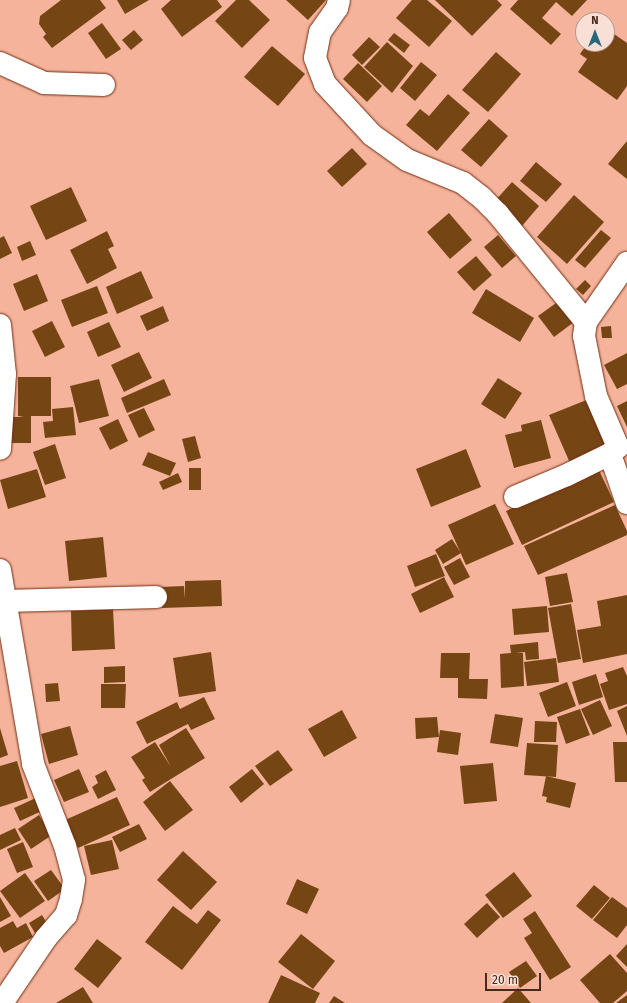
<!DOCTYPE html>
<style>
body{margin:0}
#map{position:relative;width:627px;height:1003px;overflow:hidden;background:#f5b39b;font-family:"Fira Sans",sans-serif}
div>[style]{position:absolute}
.building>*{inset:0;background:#764514}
.roads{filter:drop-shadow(0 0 1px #732e12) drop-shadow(0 0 1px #732e12)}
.minor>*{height:22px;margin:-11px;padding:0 11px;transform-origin:11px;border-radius:11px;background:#fff}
span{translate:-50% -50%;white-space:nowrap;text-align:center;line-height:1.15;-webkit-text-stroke:4px #f9dfd6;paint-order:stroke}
.north{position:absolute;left:575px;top:12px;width:40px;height:40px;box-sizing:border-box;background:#f9dfd6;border:1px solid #b3968c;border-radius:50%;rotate:0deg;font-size:11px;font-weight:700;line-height:16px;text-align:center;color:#49291d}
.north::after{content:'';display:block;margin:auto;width:14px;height:18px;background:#26687b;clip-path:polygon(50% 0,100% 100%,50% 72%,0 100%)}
.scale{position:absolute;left:485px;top:973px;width:56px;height:18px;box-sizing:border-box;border:2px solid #49291d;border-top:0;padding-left:5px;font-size:12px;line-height:14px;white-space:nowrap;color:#49291d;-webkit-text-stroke:3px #f9dfd6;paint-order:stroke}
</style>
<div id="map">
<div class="building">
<i style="clip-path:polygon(61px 0,100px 0,106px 8px,52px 48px,43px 37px,46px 34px,39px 24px,40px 16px)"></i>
<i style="clip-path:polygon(117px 0,149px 0,125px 14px)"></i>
<i style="clip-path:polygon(171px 0,217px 0,222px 7px,182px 37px,161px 9px)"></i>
<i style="clip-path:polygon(236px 0,249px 0,270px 20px,242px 48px,215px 21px)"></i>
<i style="clip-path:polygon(286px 0,326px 0,308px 20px)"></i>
<i style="clip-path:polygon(412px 0,427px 0,452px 21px,429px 47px,396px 18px)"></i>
<i style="clip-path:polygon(435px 0,497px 0,502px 5px,472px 36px)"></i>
<i style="clip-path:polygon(518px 0,587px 0,572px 16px,556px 2px,542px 18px,561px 34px,551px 45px,510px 9px)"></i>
<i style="clip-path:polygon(102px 23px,121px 49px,106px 59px,88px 33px)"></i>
<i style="clip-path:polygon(607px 29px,627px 43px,627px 86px,617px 100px,578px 72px,587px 59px,580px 54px,587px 44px,607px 44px)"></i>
<i style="clip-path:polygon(134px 30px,143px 40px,131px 50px,122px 40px)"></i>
<i style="clip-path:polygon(394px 33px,410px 45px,404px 53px,388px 40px)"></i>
<i style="clip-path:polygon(369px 37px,380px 47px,362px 65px,352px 55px)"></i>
<i style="clip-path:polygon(387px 42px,413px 66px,392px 93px,364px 67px)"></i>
<i style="clip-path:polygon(272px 46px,305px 74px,278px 106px,244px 77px)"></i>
<i style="clip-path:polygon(496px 52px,521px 74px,488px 112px,462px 90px)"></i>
<i style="clip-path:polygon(421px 62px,437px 75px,415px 101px,400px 88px)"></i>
<i style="clip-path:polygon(358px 63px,382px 86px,367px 102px,343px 79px)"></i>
<i style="clip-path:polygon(448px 94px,470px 113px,437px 151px,406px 125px,420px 109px,429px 116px)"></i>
<i style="clip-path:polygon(489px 119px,508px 136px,481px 167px,461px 150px)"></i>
<i style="clip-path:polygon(627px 141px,627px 179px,608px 164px)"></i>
<i style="clip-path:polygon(352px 148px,367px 164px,342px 187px,327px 171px)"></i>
<i style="clip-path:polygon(536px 162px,562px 184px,546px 202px,520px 181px)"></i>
<i style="clip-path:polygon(512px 182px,539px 206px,522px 226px,494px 202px)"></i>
<i style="clip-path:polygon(71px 187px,87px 221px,46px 240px,30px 206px)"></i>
<i style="clip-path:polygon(574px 195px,604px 222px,567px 264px,537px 237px)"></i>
<i style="clip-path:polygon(449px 213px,472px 240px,450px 259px,427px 232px)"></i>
<i style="clip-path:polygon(601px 230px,611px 238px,585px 268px,575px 260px)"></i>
<i style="clip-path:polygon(107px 231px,114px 246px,108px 249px,117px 268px,87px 284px,70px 250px)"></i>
<i style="clip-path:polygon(498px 235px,516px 256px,502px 268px,484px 247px)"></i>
<i style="clip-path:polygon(4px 236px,12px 253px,0 259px,0 238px)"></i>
<i style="clip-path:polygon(30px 241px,36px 255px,22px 261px,17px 247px)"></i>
<i style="clip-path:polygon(476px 256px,492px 275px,474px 291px,457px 272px)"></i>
<i style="clip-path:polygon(141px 271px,153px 298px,117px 314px,106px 287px)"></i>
<i style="clip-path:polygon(37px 274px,48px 301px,24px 311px,13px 284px)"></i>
<i style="clip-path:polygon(585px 280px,591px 286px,583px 295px,576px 289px)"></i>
<i style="clip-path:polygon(97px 286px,108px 313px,72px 327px,61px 300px)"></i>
<i style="clip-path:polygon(486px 289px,534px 318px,520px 342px,472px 313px)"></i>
<i style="clip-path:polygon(563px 298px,578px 319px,554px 337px,538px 316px)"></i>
<i style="clip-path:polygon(163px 306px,169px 321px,147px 331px,140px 316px)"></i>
<i style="clip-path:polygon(52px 321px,65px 347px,45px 357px,32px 331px)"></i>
<i style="clip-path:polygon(109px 322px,121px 347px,98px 357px,87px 332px)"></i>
<i style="clip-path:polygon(611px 326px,612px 338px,602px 338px,601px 327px)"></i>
<i style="clip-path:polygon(139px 352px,152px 378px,124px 392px,111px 365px)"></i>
<i style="clip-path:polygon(627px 353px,627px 384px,617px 389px,604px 365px)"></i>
<i style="clip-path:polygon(18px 377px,51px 377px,51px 416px,31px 416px,31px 443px,11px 443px,11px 417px,24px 417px,18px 416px)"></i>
<i style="clip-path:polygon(498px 378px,522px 393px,505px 419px,481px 404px)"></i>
<i style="clip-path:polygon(99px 379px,109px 416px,79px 423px,70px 386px)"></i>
<i style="clip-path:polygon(164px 379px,171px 395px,127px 413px,121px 398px)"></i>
<i style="clip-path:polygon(594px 397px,614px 445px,570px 463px,549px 415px)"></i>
<i style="clip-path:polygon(627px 401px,627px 427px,617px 406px)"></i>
<i style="clip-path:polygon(73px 407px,76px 435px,45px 438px,43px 422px,53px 421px,52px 409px)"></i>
<i style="clip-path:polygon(144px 408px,155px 430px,139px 438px,128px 415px)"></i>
<i style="clip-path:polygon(118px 419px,128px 441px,110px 450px,99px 428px)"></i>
<i style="clip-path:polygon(541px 420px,551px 458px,514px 468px,505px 435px,522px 431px,521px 425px)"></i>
<i style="clip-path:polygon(195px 436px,201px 458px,188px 462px,182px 439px)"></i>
<i style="clip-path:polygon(55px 444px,66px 478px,45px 485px,33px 452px)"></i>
<i style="clip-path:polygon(466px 449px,481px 487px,431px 507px,416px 469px)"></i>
<i style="clip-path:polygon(148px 452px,176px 463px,170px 476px,142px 465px)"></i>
<i style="clip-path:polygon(189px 468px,201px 468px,201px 490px,189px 490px)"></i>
<i style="clip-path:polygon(598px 468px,614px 502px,522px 545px,506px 511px)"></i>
<i style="clip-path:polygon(37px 469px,46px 497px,8px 509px,0 480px)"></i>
<i style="clip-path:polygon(178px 473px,182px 482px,163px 490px,159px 482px)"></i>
<i style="clip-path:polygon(495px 504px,514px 544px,466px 565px,448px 525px)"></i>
<i style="clip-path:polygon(615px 505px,627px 531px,627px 535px,538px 575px,524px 546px)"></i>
<i style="clip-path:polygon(103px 537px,107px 577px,69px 581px,65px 541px)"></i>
<i style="clip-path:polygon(452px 539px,461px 553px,443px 564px,435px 550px)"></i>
<i style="clip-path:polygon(436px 554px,445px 576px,415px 587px,407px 566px)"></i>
<i style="clip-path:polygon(460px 558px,470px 577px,454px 585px,444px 567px)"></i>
<i style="clip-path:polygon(567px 573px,573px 602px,550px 606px,545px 577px)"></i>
<i style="clip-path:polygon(444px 577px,454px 597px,420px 613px,411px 594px)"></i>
<i style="clip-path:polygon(221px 580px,222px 606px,162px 608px,160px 587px,184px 586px,185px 599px,185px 581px)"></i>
<i style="clip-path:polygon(627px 595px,627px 654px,583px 663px,577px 630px,601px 626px,597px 601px)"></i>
<i style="clip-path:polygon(571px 604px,581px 659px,558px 663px,548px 608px)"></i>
<i style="clip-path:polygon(547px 606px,549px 632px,514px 635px,512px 609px)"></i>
<i style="clip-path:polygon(113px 609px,115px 649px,72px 651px,71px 611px)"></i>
<i style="clip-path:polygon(538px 642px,539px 659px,526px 660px,525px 652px,516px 653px,523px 653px,524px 686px,501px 688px,500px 654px,511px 653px,510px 645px)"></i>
<i style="clip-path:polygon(211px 652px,216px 691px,179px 697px,173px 658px)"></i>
<i style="clip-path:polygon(441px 653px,470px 653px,469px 679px,488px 679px,487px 699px,458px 698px,458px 678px,440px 678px)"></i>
<i style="clip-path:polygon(556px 658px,559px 682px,527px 686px,524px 662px)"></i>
<i style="clip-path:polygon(125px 666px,125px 682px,104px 683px,104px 667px)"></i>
<i style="clip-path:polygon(623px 667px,627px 676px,627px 704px,609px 710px,600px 684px,608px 681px,605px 673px)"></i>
<i style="clip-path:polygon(596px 674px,603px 697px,579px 705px,572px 682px)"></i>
<i style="clip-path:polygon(567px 682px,576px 706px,548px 717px,539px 693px)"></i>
<i style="clip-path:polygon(58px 683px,60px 701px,46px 702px,45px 684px)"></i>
<i style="clip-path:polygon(101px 684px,126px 684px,125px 708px,101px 708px)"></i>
<i style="clip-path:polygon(204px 697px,215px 719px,191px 730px,188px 724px,147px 744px,136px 722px,177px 702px,180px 709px)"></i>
<i style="clip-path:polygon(600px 700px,612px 726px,593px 735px,581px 709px)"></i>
<i style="clip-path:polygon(627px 706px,627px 736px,617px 711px)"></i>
<i style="clip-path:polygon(580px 709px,590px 735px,566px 744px,557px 717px)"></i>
<i style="clip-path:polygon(342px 710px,357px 738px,324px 757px,308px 729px)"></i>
<i style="clip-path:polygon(495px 714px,523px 718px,518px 747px,490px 743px)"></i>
<i style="clip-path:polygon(437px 717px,439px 737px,416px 739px,415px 718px)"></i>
<i style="clip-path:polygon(535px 721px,557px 722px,556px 742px,534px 742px)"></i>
<i style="clip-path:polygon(70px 726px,78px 755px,49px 764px,41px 734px)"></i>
<i style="clip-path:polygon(0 728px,8px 755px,0 758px)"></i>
<i style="clip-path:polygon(186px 728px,205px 758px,150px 792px,142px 780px,145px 778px,131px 757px,155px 742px,171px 767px,159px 745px)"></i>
<i style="clip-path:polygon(440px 730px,461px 733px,458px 755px,437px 752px)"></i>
<i style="clip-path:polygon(613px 742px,627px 742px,627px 782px,615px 782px)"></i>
<i style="clip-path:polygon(527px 743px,558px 745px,556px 777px,524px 775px)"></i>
<i style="clip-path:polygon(278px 750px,293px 770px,270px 786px,255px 766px)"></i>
<i style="clip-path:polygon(17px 761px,28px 798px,0 807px,0 766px)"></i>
<i style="clip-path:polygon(493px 763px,497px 801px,464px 804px,460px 766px)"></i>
<i style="clip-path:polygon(79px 769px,89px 792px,64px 802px,54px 780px)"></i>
<i style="clip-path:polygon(252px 769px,264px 784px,241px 803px,229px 787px)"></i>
<i style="clip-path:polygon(106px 770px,116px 790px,98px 799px,92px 787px,98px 783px,95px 776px)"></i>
<i style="clip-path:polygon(546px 776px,576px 783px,570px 808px,546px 802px,547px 797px,542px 796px)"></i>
<i style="clip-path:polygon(170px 781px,193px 810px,165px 831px,143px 802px)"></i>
<i style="clip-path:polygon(38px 797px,44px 810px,20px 821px,14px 808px)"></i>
<i style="clip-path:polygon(117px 797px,130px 825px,78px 848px,65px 820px)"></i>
<i style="clip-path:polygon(39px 815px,52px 835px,31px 849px,18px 829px)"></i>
<i style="clip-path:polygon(139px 824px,147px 839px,120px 852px,112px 837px)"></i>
<i style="clip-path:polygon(15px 828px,21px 840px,0 850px,0 835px)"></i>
<i style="clip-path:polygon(112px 840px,119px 869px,91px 875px,84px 846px)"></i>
<i style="clip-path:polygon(23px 842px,33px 867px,17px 873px,7px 849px)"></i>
<i style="clip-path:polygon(183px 851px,217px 882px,191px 910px,157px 880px)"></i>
<i style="clip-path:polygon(51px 870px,65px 889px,48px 901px,34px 881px)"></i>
<i style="clip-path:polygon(514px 872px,532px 896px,503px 918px,485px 895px)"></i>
<i style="clip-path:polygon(25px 873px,45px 901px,20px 918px,0 891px)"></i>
<i style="clip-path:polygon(297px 879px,319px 889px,307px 914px,286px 904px)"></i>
<i style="clip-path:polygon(594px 885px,610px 898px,592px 919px,576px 906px)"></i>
<i style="clip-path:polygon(0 897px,11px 916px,0 922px)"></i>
<i style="clip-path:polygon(612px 897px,627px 908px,627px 925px,617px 938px,593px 920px)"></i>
<i style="clip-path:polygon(487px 903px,500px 917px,477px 938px,464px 924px)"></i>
<i style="clip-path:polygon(173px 906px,197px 924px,208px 910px,221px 920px,182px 970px,145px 942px)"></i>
<i style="clip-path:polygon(535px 911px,571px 967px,550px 980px,524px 938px,532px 933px,523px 919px)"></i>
<i style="clip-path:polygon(42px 915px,48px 925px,35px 933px,29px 923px)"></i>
<i style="clip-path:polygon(13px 921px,17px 928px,26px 923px,33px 937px,4px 953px,0 946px,0 928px)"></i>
<i style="clip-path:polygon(301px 934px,335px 961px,313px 989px,278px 962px)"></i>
<i style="clip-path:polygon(97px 939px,122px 958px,98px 988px,74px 969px)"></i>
<i style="clip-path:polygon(627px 944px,627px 967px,616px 956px)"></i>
<i style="clip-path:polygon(610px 954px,627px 973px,627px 991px,613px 1003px,600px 1003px,580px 980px)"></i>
<i style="clip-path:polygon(526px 961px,537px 976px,520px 988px,509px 972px)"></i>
<i style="clip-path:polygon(281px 975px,320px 993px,315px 1003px,268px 1003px)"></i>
<i style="clip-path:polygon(83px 987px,93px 1003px,56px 1003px)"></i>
<i style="clip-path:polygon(518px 988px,531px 1003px,502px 1003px)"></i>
<i style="clip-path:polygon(627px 995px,627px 1003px,616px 1003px)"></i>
<i style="clip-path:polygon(334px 996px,345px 1003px,329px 1003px)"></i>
</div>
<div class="roads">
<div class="minor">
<i style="left:339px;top:0;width:8px;rotate:104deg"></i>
<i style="left:337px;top:8px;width:29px;rotate:125deg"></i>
<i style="left:320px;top:32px;width:26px;rotate:101deg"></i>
<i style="left:315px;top:58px;width:28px;rotate:69deg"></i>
<i style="left:325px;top:84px;width:69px;rotate:47.3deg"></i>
<i style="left:372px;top:135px;width:43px;rotate:35.5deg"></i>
<i style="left:407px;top:160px;width:61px;rotate:22.3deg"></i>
<i style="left:463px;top:183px;width:24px;rotate:38deg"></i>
<i style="left:482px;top:198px;width:23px;rotate:45deg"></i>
<i style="left:498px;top:214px;width:139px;rotate:50.8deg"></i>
<i style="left:0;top:63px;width:48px;rotate:24.4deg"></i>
<i style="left:44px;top:83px;width:60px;rotate:1.9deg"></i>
<i style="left:0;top:325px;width:49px;rotate:84.2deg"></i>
<i style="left:5px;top:374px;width:75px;rotate:93.8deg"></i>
<i style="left:610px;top:454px;width:52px;rotate:70.9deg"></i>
<i style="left:515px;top:497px;width:56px;rotate:-22.9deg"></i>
<i style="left:567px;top:475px;width:48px;rotate:-26deg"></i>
<i style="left:610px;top:454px;width:11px;rotate:-41deg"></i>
<i style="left:618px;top:447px;width:56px;rotate:-113.3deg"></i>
<i style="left:596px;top:396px;width:61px;rotate:-101.3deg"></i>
<i style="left:584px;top:336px;width:14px;rotate:-82deg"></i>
<i style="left:586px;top:322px;width:72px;rotate:-55.2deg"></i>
<i style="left:0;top:570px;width:197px;rotate:80.3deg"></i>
<i style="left:33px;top:764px;width:88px;rotate:68.7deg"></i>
<i style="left:65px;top:846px;width:35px;rotate:75deg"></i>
<i style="left:74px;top:880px;width:19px;rotate:99deg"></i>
<i style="left:71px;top:899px;width:17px;rotate:107deg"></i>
<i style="left:66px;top:915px;width:30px;rotate:131deg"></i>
<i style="left:46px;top:938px;width:78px;rotate:124.1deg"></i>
<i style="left:6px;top:601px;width:150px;rotate:-1.5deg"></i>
</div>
</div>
<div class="north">N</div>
<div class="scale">20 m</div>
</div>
